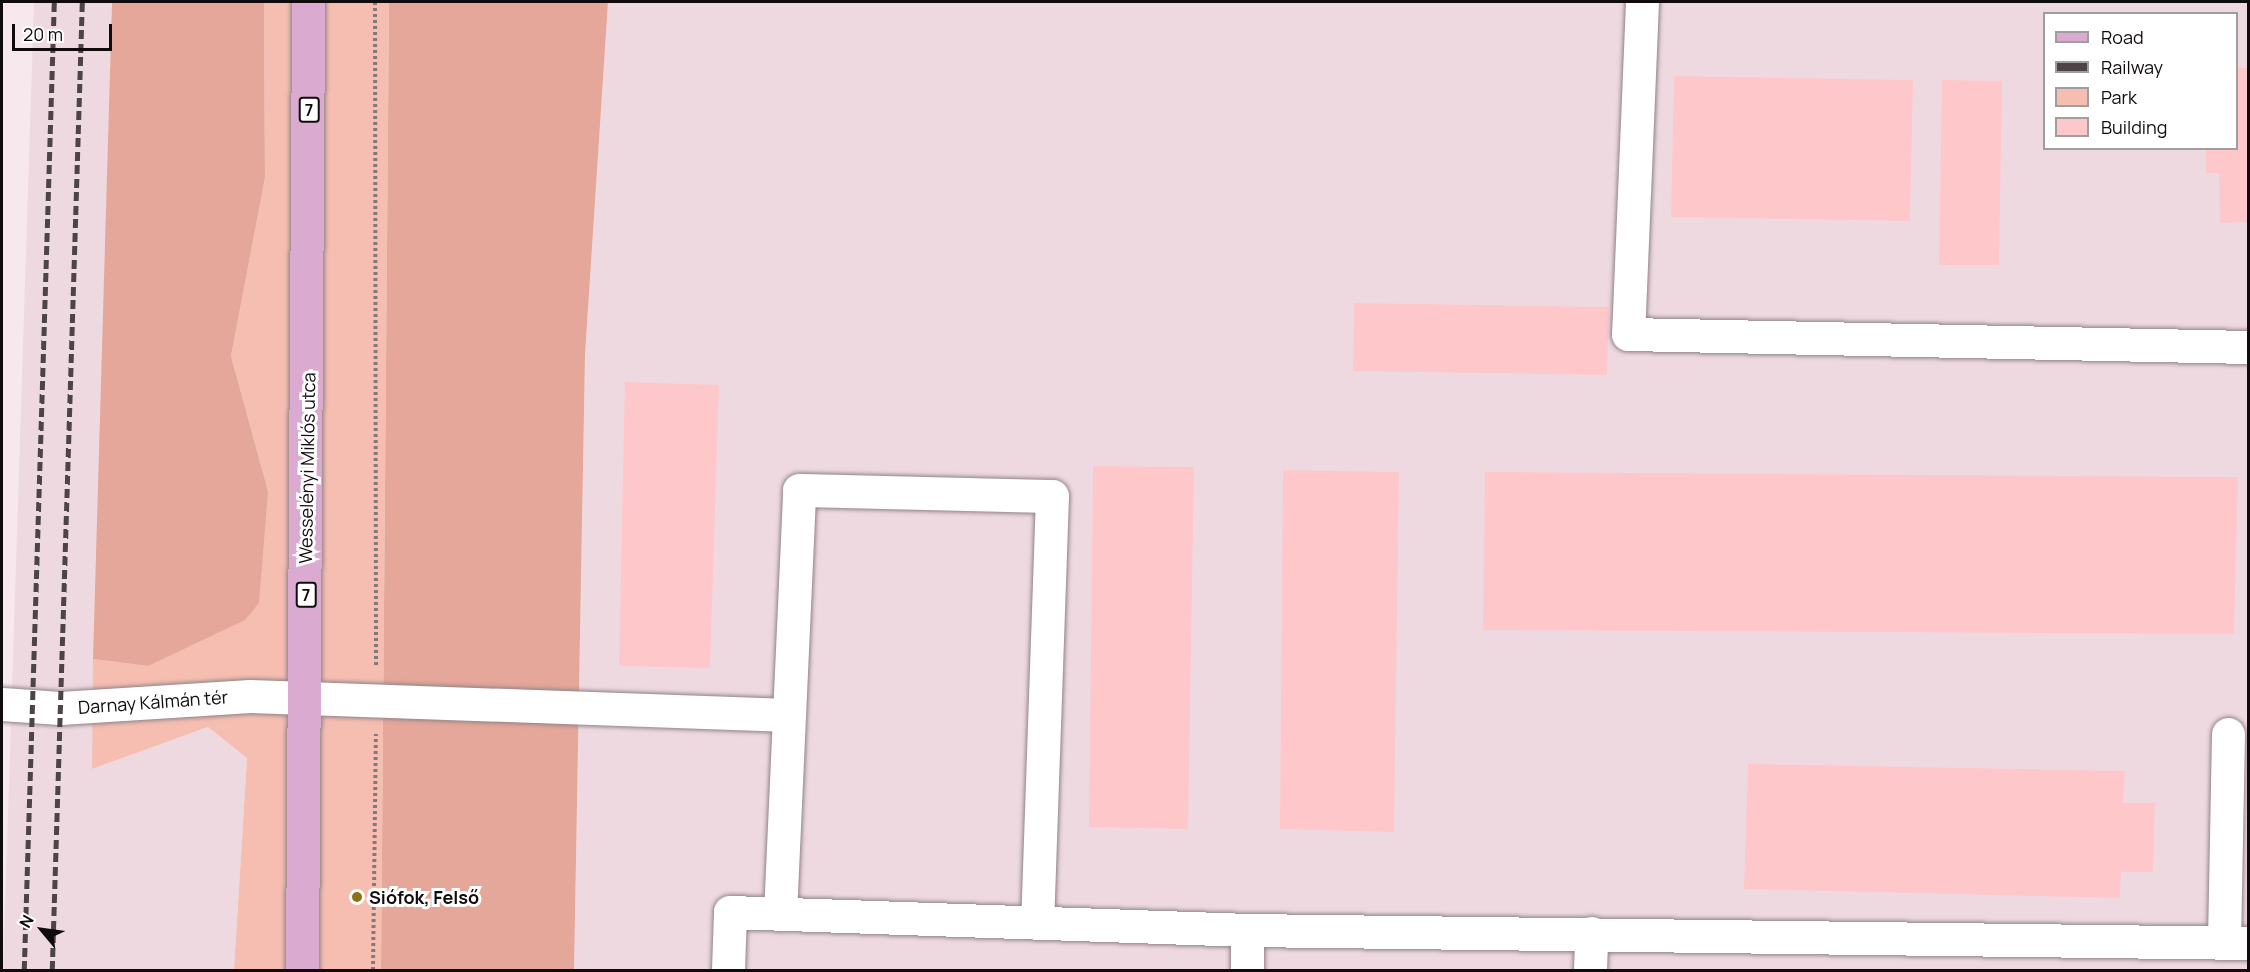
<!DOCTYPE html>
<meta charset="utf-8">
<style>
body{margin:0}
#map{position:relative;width:2250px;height:972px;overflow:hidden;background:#f6e8ec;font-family:Manrope,sans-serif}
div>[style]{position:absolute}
.built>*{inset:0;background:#efd9e1}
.green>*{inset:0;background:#f6beb1}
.forest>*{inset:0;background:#e5a799}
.building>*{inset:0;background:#fec8cb}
.path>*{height:4px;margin-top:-2px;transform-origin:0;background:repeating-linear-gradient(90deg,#83797c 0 3px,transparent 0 6px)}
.roads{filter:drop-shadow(0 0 2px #908488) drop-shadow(0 0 2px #908488)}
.minor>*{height:33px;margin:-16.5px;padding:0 16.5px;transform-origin:16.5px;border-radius:16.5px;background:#fff}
.major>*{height:33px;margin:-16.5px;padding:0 16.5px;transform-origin:16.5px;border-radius:16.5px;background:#dbaad0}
.rail>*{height:4.5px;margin-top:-2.25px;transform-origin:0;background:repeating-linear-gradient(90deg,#4c4447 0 9px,transparent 0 13.5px)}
.dots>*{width:16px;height:16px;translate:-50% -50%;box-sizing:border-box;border:3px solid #fff;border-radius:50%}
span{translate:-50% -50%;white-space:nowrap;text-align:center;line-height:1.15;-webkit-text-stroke:6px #fff;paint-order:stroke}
.shield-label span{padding:2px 4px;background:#fff;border:2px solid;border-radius:4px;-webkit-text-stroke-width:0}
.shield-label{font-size:16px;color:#100b0d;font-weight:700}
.street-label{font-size:18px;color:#100b0d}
.poi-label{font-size:18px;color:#100b0d;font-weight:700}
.left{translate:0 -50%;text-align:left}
.frame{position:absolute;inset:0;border:3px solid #100b0d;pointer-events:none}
.legend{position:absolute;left:2043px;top:12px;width:195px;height:138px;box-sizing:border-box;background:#fff;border:2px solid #9f9d9e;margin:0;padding:8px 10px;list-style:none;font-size:18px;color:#100b0d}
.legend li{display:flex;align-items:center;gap:12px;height:30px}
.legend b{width:30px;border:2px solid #9f9d9e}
.north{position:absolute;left:12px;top:900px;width:60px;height:60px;-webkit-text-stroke:4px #fff;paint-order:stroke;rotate:299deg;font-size:16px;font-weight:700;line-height:24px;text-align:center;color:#100b0d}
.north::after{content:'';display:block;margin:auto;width:21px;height:27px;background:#100b0d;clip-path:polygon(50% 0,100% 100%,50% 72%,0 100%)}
.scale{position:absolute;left:12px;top:24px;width:100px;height:27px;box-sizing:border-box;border:3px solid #100b0d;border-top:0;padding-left:8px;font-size:18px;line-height:21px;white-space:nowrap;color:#100b0d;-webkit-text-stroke:4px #fff;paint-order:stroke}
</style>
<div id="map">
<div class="built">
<i style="clip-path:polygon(34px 2px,112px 2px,92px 769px,208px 727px,247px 758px,234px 970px,3px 970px)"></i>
<i style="clip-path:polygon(evenodd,608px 2px,2248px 2px,2248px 970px,574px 970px,585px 355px,608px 2px,2044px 14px,2236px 14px,2236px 148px,2044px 148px,2044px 14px)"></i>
</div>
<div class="green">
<i style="clip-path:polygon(264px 2px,389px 2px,381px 970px,234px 970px,247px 758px,208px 727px,92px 769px,93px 659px,148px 666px,268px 491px,231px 356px,265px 178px)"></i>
</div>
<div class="forest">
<i style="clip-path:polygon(112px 2px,264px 2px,265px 178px,231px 356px,268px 491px,259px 603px,245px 620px,148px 666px,93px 659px)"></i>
<i style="clip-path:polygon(389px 2px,608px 2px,585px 355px,574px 970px,381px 970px)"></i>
</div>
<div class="building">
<i style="clip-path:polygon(2236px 68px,2248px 68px,2248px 222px,2220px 223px,2219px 173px,2206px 173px,2206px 148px,2236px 148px)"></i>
<i style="clip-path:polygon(1674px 76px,1913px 80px,1910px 221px,1671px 217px)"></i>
<i style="clip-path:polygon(1942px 80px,2002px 81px,1999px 265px,1939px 265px)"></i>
<i style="clip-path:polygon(1354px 303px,1609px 307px,1607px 375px,1353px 371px)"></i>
<i style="clip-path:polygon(625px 382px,719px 385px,710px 668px,619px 666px)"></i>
<i style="clip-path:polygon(1093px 466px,1194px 467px,1188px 829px,1089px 827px)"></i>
<i style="clip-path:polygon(1283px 470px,1399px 472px,1394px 832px,1280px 829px)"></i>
<i style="clip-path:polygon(1485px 472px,2238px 477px,2234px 634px,1483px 630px)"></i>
<i style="clip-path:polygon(1748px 764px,2125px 771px,2123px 803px,2155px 803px,2153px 872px,2121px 872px,2120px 898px,1744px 889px)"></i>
</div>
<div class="path">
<i style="left:375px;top:2px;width:665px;rotate:89.91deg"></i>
<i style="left:373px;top:970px;width:236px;rotate:-89.3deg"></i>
</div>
<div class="roads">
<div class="minor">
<i style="left:1642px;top:2px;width:332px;rotate:92.4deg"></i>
<i style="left:1628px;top:334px;width:620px;rotate:1.2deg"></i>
<i style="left:2px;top:704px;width:58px;rotate:3.9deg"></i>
<i style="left:60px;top:708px;width:190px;rotate:-3.6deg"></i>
<i style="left:250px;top:696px;width:539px;rotate:2.02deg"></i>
<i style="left:780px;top:914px;width:424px;rotate:-87.4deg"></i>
<i style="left:799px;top:490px;width:253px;rotate:1.4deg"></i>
<i style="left:1052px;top:496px;width:427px;rotate:92deg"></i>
<i style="left:2224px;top:942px;width:208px;rotate:-88.9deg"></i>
<i style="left:728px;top:970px;width:58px;rotate:-88deg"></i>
<i style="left:730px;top:912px;width:517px;rotate:1.99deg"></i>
<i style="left:1247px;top:930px;width:1001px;rotate:0.74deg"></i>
<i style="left:1247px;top:970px;width:40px;rotate:-90deg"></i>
<i style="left:1590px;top:970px;width:37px;rotate:-88deg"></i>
</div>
<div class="major">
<i style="left:302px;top:970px;width:968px;rotate:-89.64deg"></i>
</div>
</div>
<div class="rail">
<i style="left:24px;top:970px;width:968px;rotate:-88.22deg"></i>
<i style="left:52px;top:970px;width:968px;rotate:-88.22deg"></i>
</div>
<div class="dots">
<i style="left:357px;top:897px;background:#8d7114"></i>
</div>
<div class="shield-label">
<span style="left:309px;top:110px">7</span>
<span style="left:306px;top:595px">7</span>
</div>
<div class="street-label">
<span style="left:307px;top:468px;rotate:-89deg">Wesselényi Miklós utca</span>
<span style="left:153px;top:702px;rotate:-4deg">Darnay Kálmán tér</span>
</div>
<div class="poi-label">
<span class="left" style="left:369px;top:897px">Siófok, Felső</span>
</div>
<div class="frame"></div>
<ul class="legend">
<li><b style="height:8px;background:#dbaad0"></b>Road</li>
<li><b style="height:8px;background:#4c4447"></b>Railway</li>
<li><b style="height:16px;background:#f6beb1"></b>Park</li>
<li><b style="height:16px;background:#fec8cb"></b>Building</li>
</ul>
<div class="north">N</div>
<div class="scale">20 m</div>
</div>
